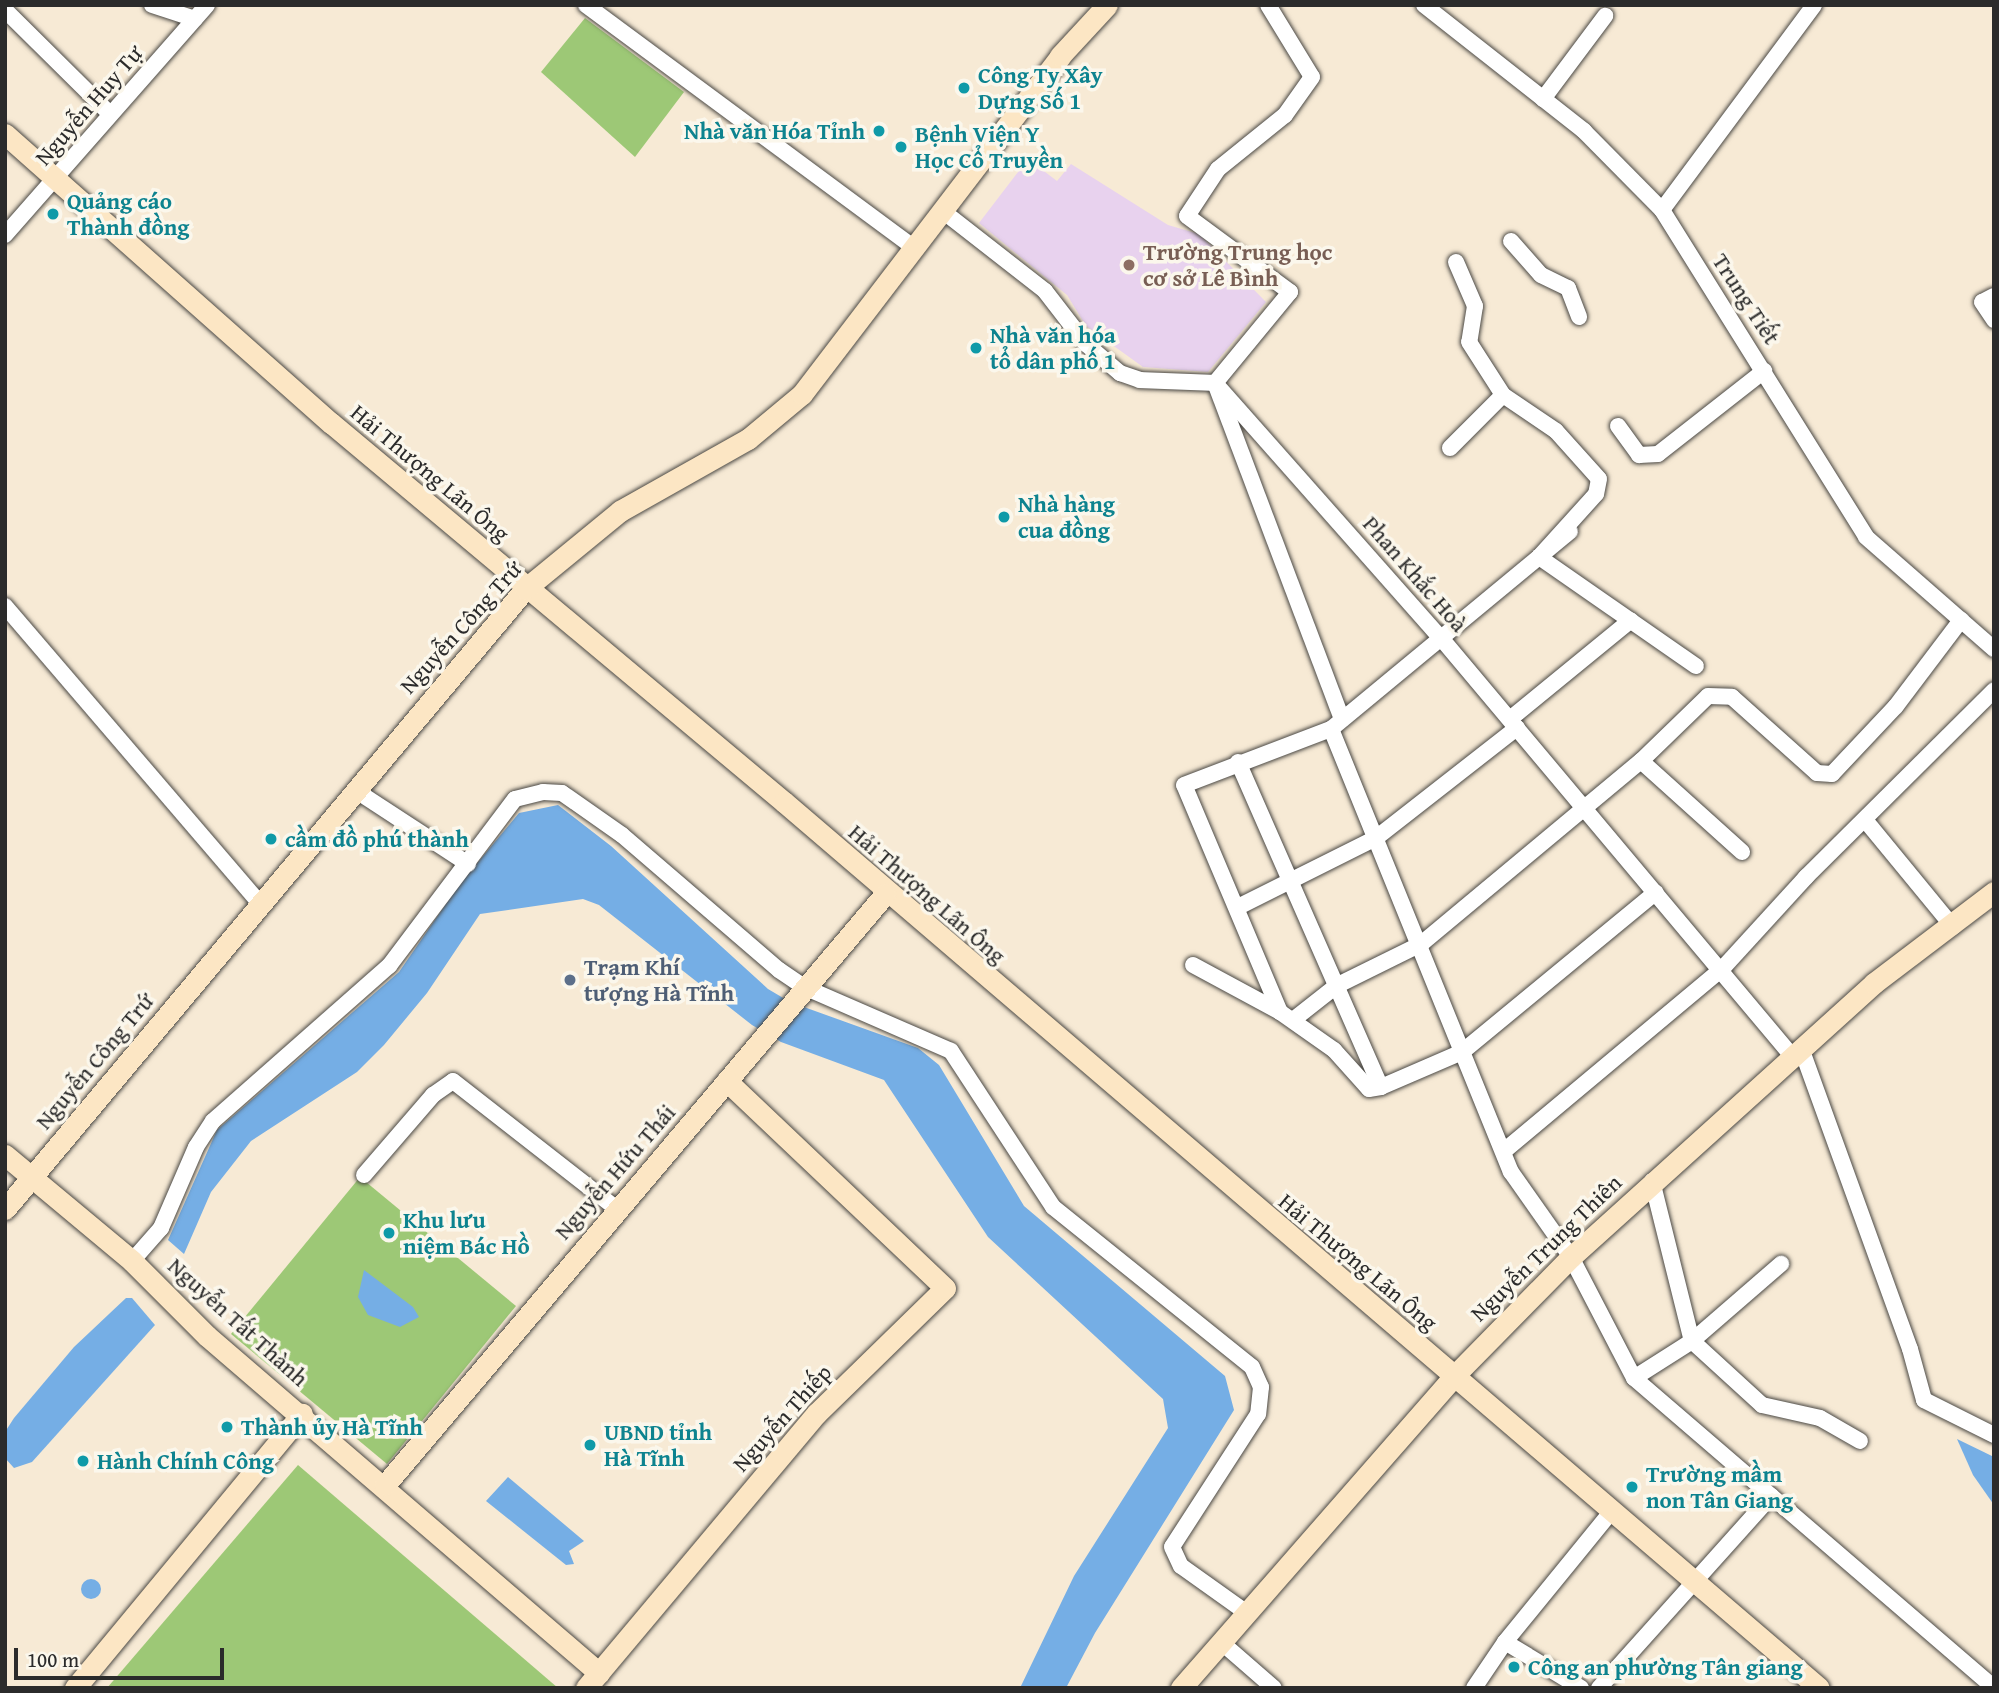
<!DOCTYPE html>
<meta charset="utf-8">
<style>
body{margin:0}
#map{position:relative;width:1999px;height:1693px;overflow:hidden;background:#f7ead5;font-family:"Gentium Book Plus",serif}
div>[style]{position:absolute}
.built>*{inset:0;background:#e8d2ee}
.green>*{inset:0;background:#9dc876}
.water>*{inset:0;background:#75aee5}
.round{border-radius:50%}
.roads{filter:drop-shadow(0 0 2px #4a4844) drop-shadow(0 0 2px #4a4844)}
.street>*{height:16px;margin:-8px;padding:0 8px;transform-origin:8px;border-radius:8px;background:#fff}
.secondary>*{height:21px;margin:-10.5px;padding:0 10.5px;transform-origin:10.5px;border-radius:10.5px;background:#fce6c4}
.dots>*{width:19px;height:19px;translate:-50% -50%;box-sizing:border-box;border:4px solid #fbf7ec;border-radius:50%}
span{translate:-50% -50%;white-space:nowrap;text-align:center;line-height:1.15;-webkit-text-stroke:7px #fbf7ec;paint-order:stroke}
.culture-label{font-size:23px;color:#0d838f;font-weight:700}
.left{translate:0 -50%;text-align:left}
.right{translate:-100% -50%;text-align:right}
.street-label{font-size:23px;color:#2b2b2b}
.education-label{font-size:23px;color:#785e54;font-weight:700}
.service-label{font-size:23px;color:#4e5e75;font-weight:700}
.frame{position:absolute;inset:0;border:7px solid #2b2b2b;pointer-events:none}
.scale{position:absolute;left:14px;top:1648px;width:210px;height:32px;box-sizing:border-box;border:4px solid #2b2b2b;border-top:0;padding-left:9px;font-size:21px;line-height:24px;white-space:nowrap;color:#2b2b2b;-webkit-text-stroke:5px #fbf7ec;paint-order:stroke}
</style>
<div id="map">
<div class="built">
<i style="clip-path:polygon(1028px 159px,1057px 181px,1071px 164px,1168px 225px,1199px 234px,1266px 302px,1208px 372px,1143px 367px,1086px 326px,1067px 295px,979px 223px)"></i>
</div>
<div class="green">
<i style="clip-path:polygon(585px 18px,684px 92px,635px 157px,541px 72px)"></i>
<i style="clip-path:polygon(360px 1177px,516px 1306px,387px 1464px,231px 1334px)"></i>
<i style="clip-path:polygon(298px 1465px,558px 1688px,107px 1688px)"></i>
</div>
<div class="water">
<i style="clip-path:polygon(558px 805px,611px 846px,768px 989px,790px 1002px,918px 1048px,939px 1065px,1024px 1206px,1225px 1376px,1234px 1410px,1095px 1633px,1066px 1688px,1020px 1688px,1074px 1576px,1168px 1428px,1163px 1399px,988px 1237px,884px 1080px,781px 1042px,752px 1025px,599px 905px,583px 899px,480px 914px,427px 993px,384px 1045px,357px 1072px,251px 1141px,211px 1192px,184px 1254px,168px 1240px,217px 1130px,399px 972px,459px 885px,519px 813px)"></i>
<i style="clip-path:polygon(364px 1270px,413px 1307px,419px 1317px,400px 1327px,368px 1315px,358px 1297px)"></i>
<i style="clip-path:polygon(126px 1298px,132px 1298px,155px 1325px,32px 1462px,14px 1468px,5px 1458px,5px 1432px,14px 1418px,74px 1347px)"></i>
<i style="clip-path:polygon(1957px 1439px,1994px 1457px,1994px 1505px,1973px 1475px)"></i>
<i style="clip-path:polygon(508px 1477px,584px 1541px,569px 1551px,574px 1564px,566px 1565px,486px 1501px)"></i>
<i class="round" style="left:81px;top:1579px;width:20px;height:20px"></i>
</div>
<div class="roads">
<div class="street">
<i style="left:152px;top:5px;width:45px;rotate:18deg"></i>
<i style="left:586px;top:5px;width:410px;rotate:36.5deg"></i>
<i style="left:1268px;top:5px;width:84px;rotate:58.6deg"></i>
<i style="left:1312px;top:77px;width:47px;rotate:125.4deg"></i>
<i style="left:1285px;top:115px;width:86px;rotate:141.1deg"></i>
<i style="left:1218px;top:169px;width:56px;rotate:123.4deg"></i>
<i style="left:1187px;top:216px;width:128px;rotate:36.4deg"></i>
<i style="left:1290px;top:292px;width:118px;rotate:129.5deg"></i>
<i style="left:1215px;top:383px;width:359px;rotate:69.3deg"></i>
<i style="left:1424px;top:5px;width:204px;rotate:38.2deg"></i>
<i style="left:1584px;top:131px;width:111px;rotate:45.4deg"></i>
<i style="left:1662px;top:210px;width:385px;rotate:58deg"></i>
<i style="left:1866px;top:537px;width:170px;rotate:41.2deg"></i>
<i style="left:5px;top:10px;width:148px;rotate:44.7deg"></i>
<i style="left:1543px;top:99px;width:104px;rotate:-53.2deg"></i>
<i style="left:1662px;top:210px;width:255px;rotate:-53.4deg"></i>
<i style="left:944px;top:212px;width:128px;rotate:38deg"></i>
<i style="left:1045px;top:291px;width:67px;rotate:52.3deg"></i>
<i style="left:1086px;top:344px;width:45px;rotate:40.5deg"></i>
<i style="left:1120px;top:373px;width:21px;rotate:19deg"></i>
<i style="left:1140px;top:380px;width:75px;rotate:2.3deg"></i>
<i style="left:1215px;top:383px;width:341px;rotate:48.5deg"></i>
<i style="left:1441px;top:638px;width:546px;rotate:49.98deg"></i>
<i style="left:5px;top:235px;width:306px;rotate:-48.7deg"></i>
<i style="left:1511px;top:241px;width:45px;rotate:48.6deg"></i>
<i style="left:1541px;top:275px;width:30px;rotate:26deg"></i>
<i style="left:1568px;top:288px;width:31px;rotate:69deg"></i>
<i style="left:1456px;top:262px;width:48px;rotate:66.6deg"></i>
<i style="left:1475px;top:306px;width:36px;rotate:99deg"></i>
<i style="left:1469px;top:342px;width:63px;rotate:57.3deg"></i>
<i style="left:1503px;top:395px;width:64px;rotate:34.2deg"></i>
<i style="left:1556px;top:431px;width:64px;rotate:48.1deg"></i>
<i style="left:1599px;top:479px;width:15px;rotate:101deg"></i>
<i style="left:1596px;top:494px;width:85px;rotate:132.1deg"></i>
<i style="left:1539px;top:557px;width:191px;rotate:34.8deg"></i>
<i style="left:1994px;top:296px;width:13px;rotate:153deg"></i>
<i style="left:1982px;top:302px;width:22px;rotate:56deg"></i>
<i style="left:1618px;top:426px;width:36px;rotate:54deg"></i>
<i style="left:1639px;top:455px;width:19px;rotate:-3deg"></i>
<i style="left:1658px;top:454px;width:135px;rotate:-38.1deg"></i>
<i style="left:1450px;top:448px;width:75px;rotate:-45deg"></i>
<i style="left:5px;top:606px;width:392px;rotate:49.4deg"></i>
<i style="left:1510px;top:719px;width:156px;rotate:-39.3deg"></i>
<i style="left:1331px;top:729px;width:478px;rotate:67.9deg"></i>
<i style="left:1511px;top:1172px;width:104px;rotate:54.8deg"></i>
<i style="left:1571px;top:1257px;width:136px;rotate:62.5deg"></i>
<i style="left:1634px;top:1378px;width:475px;rotate:40.7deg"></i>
<i style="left:1641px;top:761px;width:136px;rotate:42deg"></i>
<i style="left:1238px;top:762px;width:355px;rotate:66.3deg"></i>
<i style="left:355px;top:790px;width:135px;rotate:33.2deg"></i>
<i style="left:1866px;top:821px;width:137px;rotate:50.6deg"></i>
<i style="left:1238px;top:907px;width:154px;rotate:-26.6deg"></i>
<i style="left:1376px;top:838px;width:179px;rotate:-38deg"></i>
<i style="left:1193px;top:965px;width:99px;rotate:28.4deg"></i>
<i style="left:1280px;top:1012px;width:66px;rotate:35.1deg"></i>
<i style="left:1334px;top:1050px;width:52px;rotate:48.1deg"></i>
<i style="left:1369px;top:1089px;width:12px;rotate:-9deg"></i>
<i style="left:1381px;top:1087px;width:88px;rotate:-23.4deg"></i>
<i style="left:1462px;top:1052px;width:251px;rotate:-39.5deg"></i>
<i style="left:1280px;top:1012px;width:246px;rotate:-112.9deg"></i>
<i style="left:1184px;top:785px;width:157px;rotate:-20.9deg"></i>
<i style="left:1331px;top:729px;width:310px;rotate:-39.6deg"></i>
<i style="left:1293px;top:1020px;width:55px;rotate:-38.3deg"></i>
<i style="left:1336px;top:986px;width:95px;rotate:-26.3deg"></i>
<i style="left:1421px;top:944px;width:286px;rotate:-39.8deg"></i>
<i style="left:1641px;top:761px;width:93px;rotate:-44.1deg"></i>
<i style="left:1708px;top:696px;width:24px;rotate:2deg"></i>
<i style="left:1732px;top:697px;width:114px;rotate:41.8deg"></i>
<i style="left:1817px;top:773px;width:15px;rotate:4deg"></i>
<i style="left:1832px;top:774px;width:93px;rotate:-46.7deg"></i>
<i style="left:1896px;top:706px;width:108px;rotate:-52.9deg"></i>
<i style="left:1801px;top:1048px;width:320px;rotate:70.1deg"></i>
<i style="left:1910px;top:1349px;width:53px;rotate:74.6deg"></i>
<i style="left:1924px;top:1400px;width:78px;rotate:26.6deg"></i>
<i style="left:1504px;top:1151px;width:284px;rotate:-39.9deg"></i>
<i style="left:1722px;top:969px;width:125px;rotate:-47.6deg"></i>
<i style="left:1806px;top:877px;width:265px;rotate:-44.8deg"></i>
<i style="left:364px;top:1175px;width:106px;rotate:-49.2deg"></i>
<i style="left:433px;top:1095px;width:24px;rotate:-35deg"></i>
<i style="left:453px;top:1081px;width:208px;rotate:38deg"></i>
<i style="left:1652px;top:1181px;width:165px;rotate:76deg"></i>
<i style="left:1692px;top:1341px;width:95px;rotate:42.4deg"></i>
<i style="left:1762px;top:1405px;width:59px;rotate:12.6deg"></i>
<i style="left:1820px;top:1418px;width:46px;rotate:29.9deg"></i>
<i style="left:132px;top:1261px;width:44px;rotate:-48.7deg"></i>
<i style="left:161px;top:1228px;width:88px;rotate:-66.6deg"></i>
<i style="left:196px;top:1147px;width:31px;rotate:-57deg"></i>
<i style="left:213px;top:1121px;width:235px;rotate:-41.4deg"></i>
<i style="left:389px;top:966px;width:209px;rotate:-53deg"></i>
<i style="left:515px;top:799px;width:29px;rotate:-14deg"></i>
<i style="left:543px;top:792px;width:19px;rotate:3deg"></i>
<i style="left:562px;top:793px;width:73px;rotate:35deg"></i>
<i style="left:622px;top:835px;width:207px;rotate:40.7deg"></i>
<i style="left:779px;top:970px;width:30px;rotate:34deg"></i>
<i style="left:804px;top:987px;width:160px;rotate:23.5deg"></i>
<i style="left:951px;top:1051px;width:186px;rotate:56.8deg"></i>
<i style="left:1053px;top:1207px;width:255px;rotate:38.8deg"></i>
<i style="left:1252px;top:1367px;width:22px;rotate:66deg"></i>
<i style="left:1261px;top:1387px;width:27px;rotate:96deg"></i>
<i style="left:1258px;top:1414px;width:158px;rotate:122.9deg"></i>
<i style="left:1172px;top:1547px;width:21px;rotate:65deg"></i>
<i style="left:1181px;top:1566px;width:81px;rotate:35.5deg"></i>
<i style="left:1634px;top:1378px;width:69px;rotate:-32.5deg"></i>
<i style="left:1692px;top:1341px;width:118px;rotate:-40.9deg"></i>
<i style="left:1221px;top:1642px;width:70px;rotate:41deg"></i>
<i style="left:1505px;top:1642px;width:89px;rotate:31.2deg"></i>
<i style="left:1474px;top:1688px;width:55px;rotate:-56deg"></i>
<i style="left:1505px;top:1642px;width:168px;rotate:-50.8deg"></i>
<i style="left:1599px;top:1688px;width:258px;rotate:-48.1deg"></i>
</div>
<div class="secondary">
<i style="left:5px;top:134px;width:436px;rotate:41.6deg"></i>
<i style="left:331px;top:423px;width:591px;rotate:39.92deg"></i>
<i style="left:784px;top:802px;width:1362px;rotate:40.56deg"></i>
<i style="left:5px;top:1155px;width:165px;rotate:39.8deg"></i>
<i style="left:132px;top:1261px;width:106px;rotate:45deg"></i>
<i style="left:207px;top:1336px;width:517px;rotate:40.69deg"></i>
<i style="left:5px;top:1209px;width:809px;rotate:-50.01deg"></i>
<i style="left:525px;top:589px;width:123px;rotate:-39.4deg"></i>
<i style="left:620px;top:511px;width:147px;rotate:-29.4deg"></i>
<i style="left:748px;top:439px;width:70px;rotate:-39.8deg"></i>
<i style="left:802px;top:394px;width:425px;rotate:-52.6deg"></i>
<i style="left:1060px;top:56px;width:69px;rotate:-47.3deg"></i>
<i style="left:385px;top:1485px;width:774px;rotate:-49.77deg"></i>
<i style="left:75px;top:1688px;width:356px;rotate:-50.4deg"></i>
<i style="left:586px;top:1688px;width:358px;rotate:-50deg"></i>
<i style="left:816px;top:1414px;width:180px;rotate:-44.3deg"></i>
<i style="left:945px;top:1288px;width:301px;rotate:-136.5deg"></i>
<i style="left:1181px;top:1688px;width:413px;rotate:-48.8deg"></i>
<i style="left:1453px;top:1377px;width:168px;rotate:-45.5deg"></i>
<i style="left:1571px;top:1257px;width:409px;rotate:-42.1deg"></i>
<i style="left:1874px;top:983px;width:151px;rotate:-37.2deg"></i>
</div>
</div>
<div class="dots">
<i style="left:964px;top:88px;background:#0f9aa8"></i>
<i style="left:879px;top:131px;background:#0f9aa8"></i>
<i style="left:901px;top:147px;background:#0f9aa8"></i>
<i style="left:53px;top:214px;background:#0f9aa8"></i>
<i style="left:1129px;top:265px;background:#8d6e63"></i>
<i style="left:976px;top:348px;background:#0f9aa8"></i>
<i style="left:1004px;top:517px;background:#0f9aa8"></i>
<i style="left:271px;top:839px;background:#0f9aa8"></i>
<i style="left:570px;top:980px;background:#5c6f8a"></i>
<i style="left:389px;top:1233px;background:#0f9aa8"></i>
<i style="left:227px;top:1427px;background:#0f9aa8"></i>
<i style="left:590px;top:1445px;background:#0f9aa8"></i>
<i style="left:83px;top:1461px;background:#0f9aa8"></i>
<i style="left:1632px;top:1487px;background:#0f9aa8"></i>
<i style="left:1514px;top:1667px;background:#0f9aa8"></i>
</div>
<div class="culture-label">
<span class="left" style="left:978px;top:88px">Công Ty Xây<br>Dựng Số 1</span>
<span class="right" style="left:865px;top:131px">Nhà văn Hóa Tỉnh</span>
<span class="left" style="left:915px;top:147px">Bệnh Viện Y<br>Học Cổ Truyền</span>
<span class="left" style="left:67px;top:214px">Quảng cáo<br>Thành đồng</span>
<span class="left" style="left:990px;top:348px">Nhà văn hóa<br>tổ dân phố 1</span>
<span class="left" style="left:1018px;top:517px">Nhà hàng<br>cua đồng</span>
<span class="left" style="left:285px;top:839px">cầm đồ phú thành</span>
<span class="left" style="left:403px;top:1233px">Khu lưu<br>niệm Bác Hồ</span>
<span class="left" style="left:241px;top:1427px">Thành ủy Hà Tĩnh</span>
<span class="left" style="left:604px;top:1445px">UBND tỉnh<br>Hà Tĩnh</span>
<span class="left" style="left:97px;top:1461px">Hành Chính Công</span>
<span class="left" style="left:1646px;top:1487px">Trường mầm<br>non Tân Giang</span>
<span class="left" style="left:1528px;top:1667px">Công an phường Tân giang</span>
</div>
<div class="street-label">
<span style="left:89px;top:105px;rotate:-49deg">Nguyễn Huy Tự</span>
<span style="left:1746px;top:299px;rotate:57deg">Trung Tiết</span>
<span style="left:430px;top:473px;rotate:40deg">Hải Thượng Lãn Ông</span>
<span style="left:1415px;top:574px;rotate:49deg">Phan Khắc Hoà</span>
<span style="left:461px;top:627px;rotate:-48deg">Nguyễn Công Trứ</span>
<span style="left:927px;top:894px;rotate:41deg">Hải Thượng Lãn Ông</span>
<span style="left:95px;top:1061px;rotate:-50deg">Nguyễn Công Trứ</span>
<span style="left:615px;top:1172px;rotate:-49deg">Nguyễn Hứu Thái</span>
<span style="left:1546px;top:1248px;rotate:-44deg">Nguyễn Trung Thiên</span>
<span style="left:1358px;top:1262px;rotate:40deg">Hải Thượng Lãn Ông</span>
<span style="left:238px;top:1322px;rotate:42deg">Nguyễn Tất Thành</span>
<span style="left:782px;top:1418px;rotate:-48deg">Nguyễn Thiếp</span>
</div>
<div class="education-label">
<span class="left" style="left:1143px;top:265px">Trường Trung học<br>cơ sở Lê Bình</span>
</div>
<div class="service-label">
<span class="left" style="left:584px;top:980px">Trạm Khí<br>tượng Hà Tĩnh</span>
</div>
<div class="frame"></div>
<div class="scale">100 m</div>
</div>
